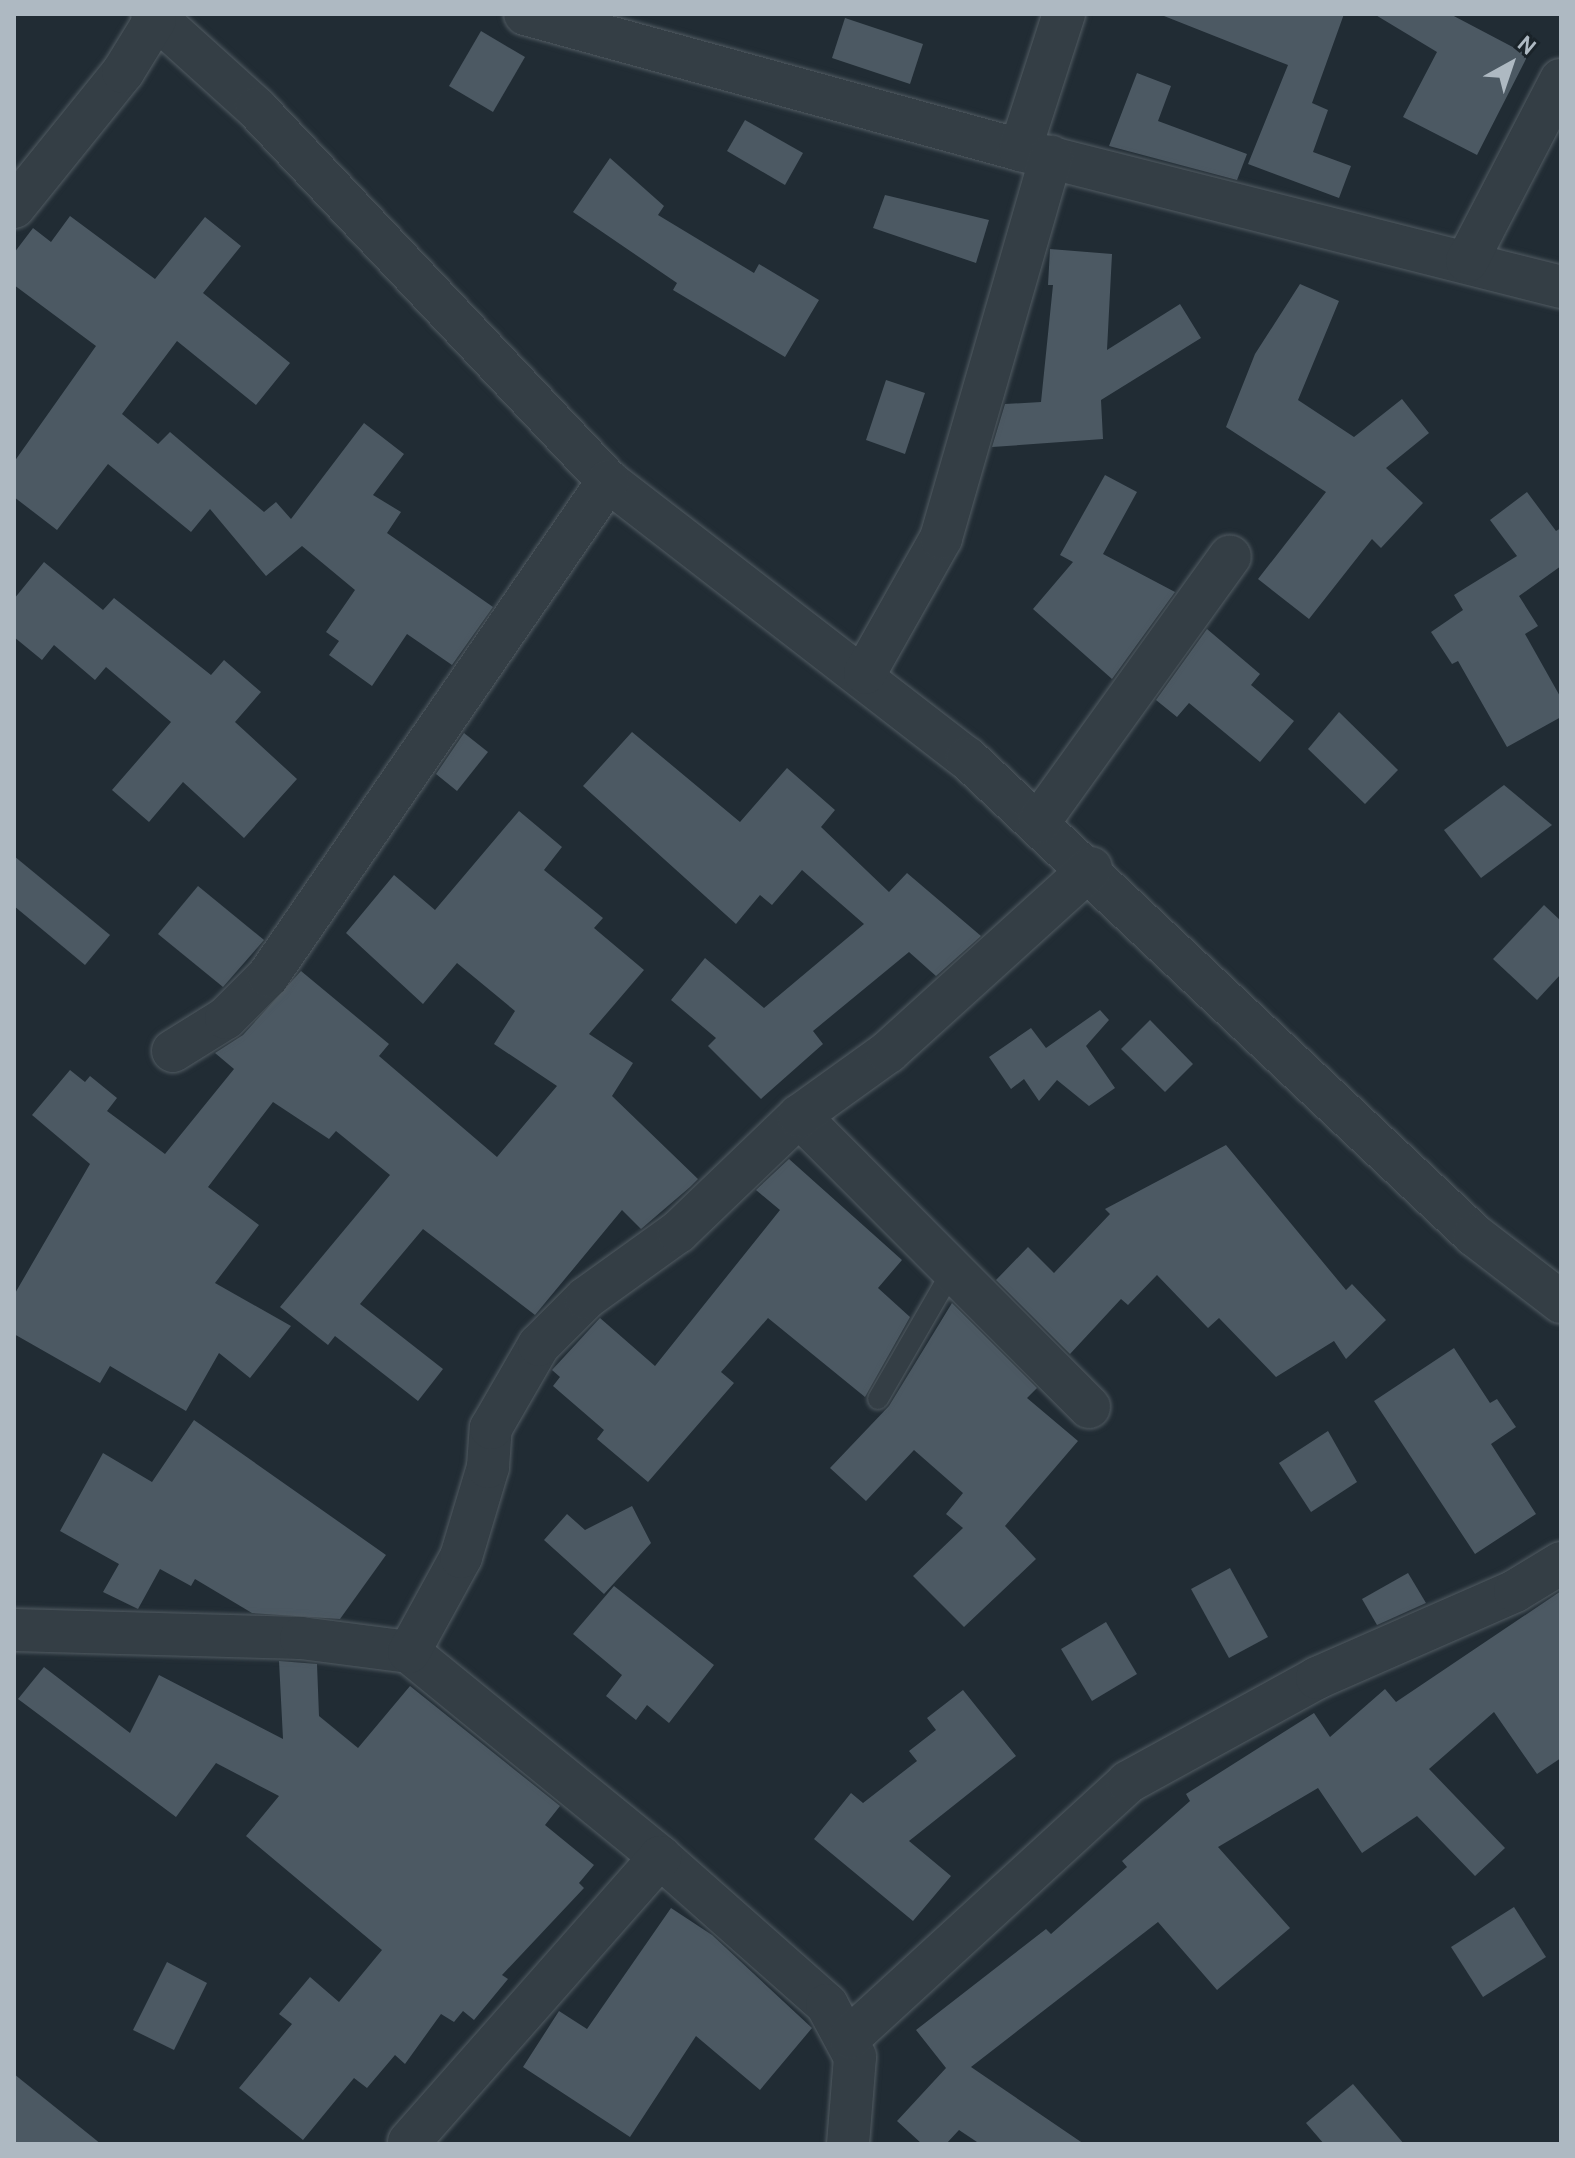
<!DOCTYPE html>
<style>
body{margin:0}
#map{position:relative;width:1575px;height:2158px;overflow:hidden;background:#212c34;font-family:Cabin,sans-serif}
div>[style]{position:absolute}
.building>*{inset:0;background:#4c5963}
.roads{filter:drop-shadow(0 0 2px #525c63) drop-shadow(0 0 2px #525c63)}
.service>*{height:20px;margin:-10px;padding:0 10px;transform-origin:10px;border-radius:10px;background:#343e45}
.minor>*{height:42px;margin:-21px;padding:0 21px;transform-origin:21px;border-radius:21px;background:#343e45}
span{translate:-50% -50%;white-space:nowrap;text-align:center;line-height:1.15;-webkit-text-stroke:6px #1a2329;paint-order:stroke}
.frame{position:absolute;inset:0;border:16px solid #aeb9c2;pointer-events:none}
.north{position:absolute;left:1471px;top:24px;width:80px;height:80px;-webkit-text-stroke:6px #1a2329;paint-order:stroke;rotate:40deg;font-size:22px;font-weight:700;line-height:32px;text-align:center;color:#aeb9c2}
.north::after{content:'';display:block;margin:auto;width:28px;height:36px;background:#aeb9c2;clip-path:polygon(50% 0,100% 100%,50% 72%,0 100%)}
</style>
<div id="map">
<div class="building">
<i style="clip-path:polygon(1344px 14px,1312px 103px,1328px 110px,1313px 152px,1351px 166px,1339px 198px,1248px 164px,1288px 65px,1164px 16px)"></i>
<i style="clip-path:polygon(1374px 14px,1450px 14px,1528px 55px,1477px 155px,1403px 117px,1437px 52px)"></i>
<i style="clip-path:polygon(845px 18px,923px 44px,910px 84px,832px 58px)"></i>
<i style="clip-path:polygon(481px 31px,525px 57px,493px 112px,449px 86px)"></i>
<i style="clip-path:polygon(1137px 73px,1171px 86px,1158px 121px,1247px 154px,1237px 180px,1109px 146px)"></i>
<i style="clip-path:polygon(745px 120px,803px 153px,785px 185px,727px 151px)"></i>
<i style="clip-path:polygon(610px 158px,664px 206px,658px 215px,754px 273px,759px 264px,819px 300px,785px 357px,673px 290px,677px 283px,573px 212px)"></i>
<i style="clip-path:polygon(885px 195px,989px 220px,976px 263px,873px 228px)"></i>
<i style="clip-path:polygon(70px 216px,155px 279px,205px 217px,241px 246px,203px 293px,290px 363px,256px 405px,177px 341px,122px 414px,158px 444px,170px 432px,264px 512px,276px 502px,291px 519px,364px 423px,404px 454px,373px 495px,401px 512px,387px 533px,493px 607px,452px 665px,407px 634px,372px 686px,329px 655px,339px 641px,326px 632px,355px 590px,302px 546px,266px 576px,210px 509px,191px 532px,108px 464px,57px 530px,14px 497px,14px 462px,96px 346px,14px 285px,14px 253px,33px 228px,51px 242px)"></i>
<i style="clip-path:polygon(1050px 249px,1112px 254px,1107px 350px,1180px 304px,1201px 338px,1101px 400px,1103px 439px,992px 447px,1005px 404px,1041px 402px,1053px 285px,1048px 285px)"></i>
<i style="clip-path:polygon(1300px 284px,1339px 301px,1298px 400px,1354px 437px,1402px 399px,1429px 433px,1386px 468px,1423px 503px,1381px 548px,1372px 539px,1309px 619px,1258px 579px,1326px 492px,1226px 427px,1255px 354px)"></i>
<i style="clip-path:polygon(886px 380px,925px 393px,905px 454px,866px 440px)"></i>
<i style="clip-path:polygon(1105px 475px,1137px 492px,1103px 554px,1175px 592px,1112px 679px,1033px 609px,1073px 562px,1060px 555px)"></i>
<i style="clip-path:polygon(1527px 492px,1556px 531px,1561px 528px,1561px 566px,1519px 596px,1538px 626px,1525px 634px,1561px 698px,1561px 717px,1507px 747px,1458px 661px,1452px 664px,1431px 632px,1463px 610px,1454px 595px,1517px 556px,1490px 520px)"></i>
<i style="clip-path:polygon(44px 562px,103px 610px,114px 598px,211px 675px,224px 660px,261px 692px,235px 722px,297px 779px,244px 838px,183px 782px,149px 822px,112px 790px,171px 722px,106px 667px,95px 680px,54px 645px,42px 660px,14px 637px,14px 599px)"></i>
<i style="clip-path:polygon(1207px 629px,1260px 674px,1251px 685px,1294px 721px,1260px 762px,1189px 703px,1177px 717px,1156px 700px)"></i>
<i style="clip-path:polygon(1339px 712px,1398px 770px,1365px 804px,1308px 749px)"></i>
<i style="clip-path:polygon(632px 732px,740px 822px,787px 768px,835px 810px,821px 827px,889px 892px,907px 873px,981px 936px,936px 976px,909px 952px,813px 1031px,823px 1044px,761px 1099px,708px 1046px,716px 1038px,671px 1000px,705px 958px,764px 1008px,864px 924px,802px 870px,772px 905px,760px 895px,736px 924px,583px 786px)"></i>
<i style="clip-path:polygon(464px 733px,488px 752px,457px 791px,436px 774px)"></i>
<i style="clip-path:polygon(1504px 785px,1552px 825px,1481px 878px,1444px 830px)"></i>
<i style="clip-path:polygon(519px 811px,562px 847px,544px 870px,603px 918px,594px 928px,644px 970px,589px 1034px,633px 1063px,612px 1096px,698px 1179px,690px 1187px,641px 1229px,622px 1210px,535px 1315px,423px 1229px,360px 1304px,443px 1369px,418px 1401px,335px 1336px,328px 1345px,280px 1307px,390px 1175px,336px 1131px,329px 1139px,273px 1102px,208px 1187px,259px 1225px,215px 1283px,291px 1326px,250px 1378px,219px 1353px,186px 1411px,110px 1366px,100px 1383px,14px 1334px,14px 1295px,90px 1164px,32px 1115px,70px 1070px,85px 1082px,90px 1076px,117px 1098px,107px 1111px,165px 1154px,234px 1069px,215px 1053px,243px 1035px,301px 971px,389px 1044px,379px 1056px,497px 1157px,557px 1086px,494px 1044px,515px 1011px,457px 963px,423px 1004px,346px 933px,394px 875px,435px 910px)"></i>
<i style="clip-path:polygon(14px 856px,110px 935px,85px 965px,14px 906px)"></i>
<i style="clip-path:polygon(198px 886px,264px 940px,223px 987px,158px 934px)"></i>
<i style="clip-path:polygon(1544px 905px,1561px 921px,1561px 974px,1537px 1000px,1493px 959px)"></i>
<i style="clip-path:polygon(1100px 1010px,1109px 1020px,1086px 1046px,1115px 1088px,1089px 1106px,1057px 1080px,1039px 1101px,1024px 1079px,1011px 1089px,989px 1057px,1031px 1028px,1046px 1048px)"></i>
<i style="clip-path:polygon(1150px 1020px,1193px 1064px,1165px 1092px,1121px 1049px)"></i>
<i style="clip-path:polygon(1226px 1145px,1346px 1290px,1352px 1284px,1386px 1320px,1346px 1359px,1334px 1341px,1276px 1377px,1219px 1318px,1208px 1328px,1157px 1275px,1128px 1305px,1121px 1299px,1070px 1354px,996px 1280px,1028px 1247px,1054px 1273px,1110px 1214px,1105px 1209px)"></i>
<i style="clip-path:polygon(789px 1159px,902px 1260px,878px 1288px,910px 1317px,865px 1397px,768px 1318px,721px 1372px,734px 1383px,648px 1482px,597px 1439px,604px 1430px,553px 1386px,560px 1377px,552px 1370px,600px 1318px,655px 1366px,780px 1210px,756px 1190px)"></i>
<i style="clip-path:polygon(952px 1303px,1037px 1388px,1027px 1398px,1078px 1441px,1005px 1526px,1036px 1559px,964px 1627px,913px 1576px,963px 1528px,946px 1514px,963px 1493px,914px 1450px,866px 1501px,830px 1468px,889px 1406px)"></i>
<i style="clip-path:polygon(1454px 1348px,1490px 1403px,1497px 1399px,1516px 1427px,1491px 1444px,1536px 1514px,1475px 1554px,1374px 1401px)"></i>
<i style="clip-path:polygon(194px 1420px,386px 1555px,340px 1619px,252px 1613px,195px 1579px,191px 1586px,160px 1569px,138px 1609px,103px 1592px,119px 1564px,60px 1531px,103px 1453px,152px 1482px)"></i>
<i style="clip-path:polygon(1328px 1431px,1357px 1482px,1311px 1512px,1279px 1463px)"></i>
<i style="clip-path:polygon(632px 1506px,651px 1543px,604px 1594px,544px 1540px,567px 1514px,585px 1530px)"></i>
<i style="clip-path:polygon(1230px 1568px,1268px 1637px,1229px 1658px,1191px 1589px)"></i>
<i style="clip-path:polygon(1408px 1573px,1426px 1603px,1377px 1625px,1362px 1599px)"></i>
<i style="clip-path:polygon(614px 1586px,714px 1665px,669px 1723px,647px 1705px,636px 1720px,606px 1696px,622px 1675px,573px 1634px)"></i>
<i style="clip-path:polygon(1561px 1591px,1561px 1758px,1537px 1774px,1494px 1712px,1429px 1769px,1505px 1848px,1475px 1876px,1417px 1816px,1362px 1853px,1318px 1788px,1218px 1847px,1290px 1928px,1217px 1990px,1158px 1922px,971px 2067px,1084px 2144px,980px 2144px,959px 2130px,946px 2144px,922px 2144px,897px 2121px,946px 2068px,916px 2030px,1046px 1929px,1051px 1934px,1127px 1867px,1122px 1861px,1190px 1801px,1186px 1794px,1314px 1713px,1330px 1737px,1385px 1689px,1396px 1702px)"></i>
<i style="clip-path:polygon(1106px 1622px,1137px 1674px,1092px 1701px,1061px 1649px)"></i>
<i style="clip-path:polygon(279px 1661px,317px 1664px,319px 1716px,358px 1748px,410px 1686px,560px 1806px,545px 1825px,594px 1865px,579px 1883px,584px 1888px,502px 1975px,508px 1979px,474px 2020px,463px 2011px,454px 2022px,441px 2014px,405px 2064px,395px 2055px,367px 2088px,354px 2078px,303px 2140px,239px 2088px,292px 2024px,279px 2014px,310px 1977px,339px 2002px,382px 1950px,246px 1836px,279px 1796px,216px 1763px,176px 1817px,18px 1699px,44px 1667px,130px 1733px,159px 1675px,283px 1739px)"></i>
<i style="clip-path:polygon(963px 1690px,1016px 1756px,909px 1841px,951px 1876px,913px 1921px,814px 1839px,851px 1793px,863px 1803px,917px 1761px,909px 1751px,936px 1730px,927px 1718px)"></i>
<i style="clip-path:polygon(1514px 1907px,1546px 1957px,1483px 1997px,1451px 1947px)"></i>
<i style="clip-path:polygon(671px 1908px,712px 1935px,812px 2028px,760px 2090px,696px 2036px,630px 2137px,523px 2067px,559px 2011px,587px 2029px)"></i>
<i style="clip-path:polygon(167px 1962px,207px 1983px,174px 2050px,133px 2030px)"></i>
<i style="clip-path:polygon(14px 2074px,101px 2144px,14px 2144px)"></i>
<i style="clip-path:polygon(1353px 2084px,1404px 2144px,1324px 2144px,1306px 2123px)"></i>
</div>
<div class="roads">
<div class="service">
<i style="left:878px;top:1399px;width:150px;rotate:-60deg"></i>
</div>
<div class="minor">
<i style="left:152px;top:14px;width:140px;rotate:42.1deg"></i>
<i style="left:256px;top:108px;width:513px;rotate:46.66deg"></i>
<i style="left:608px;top:481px;width:453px;rotate:37.7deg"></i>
<i style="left:967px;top:758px;width:696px;rotate:43.25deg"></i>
<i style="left:1474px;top:1235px;width:110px;rotate:37.6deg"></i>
<i style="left:525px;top:14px;width:513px;rotate:15.36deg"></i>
<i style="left:1020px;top:150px;width:558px;rotate:14.21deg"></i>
<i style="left:1020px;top:150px;width:143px;rotate:-72.1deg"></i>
<i style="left:14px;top:207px;width:174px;rotate:-51.1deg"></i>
<i style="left:123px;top:72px;width:61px;rotate:-58.4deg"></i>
<i style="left:1467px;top:261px;width:204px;rotate:-62.6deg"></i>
<i style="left:865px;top:673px;width:155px;rotate:-60.6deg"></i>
<i style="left:941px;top:538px;width:397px;rotate:-73.9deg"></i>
<i style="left:1039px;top:822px;width:327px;rotate:-54.3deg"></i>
<i style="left:173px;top:1051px;width:62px;rotate:-31.9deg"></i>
<i style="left:226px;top:1018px;width:59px;rotate:-45deg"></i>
<i style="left:268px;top:976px;width:601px;rotate:-55.52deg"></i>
<i style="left:799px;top:1116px;width:411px;rotate:45.1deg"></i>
<i style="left:14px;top:1630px;width:287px;rotate:1.6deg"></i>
<i style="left:301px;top:1638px;width:109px;rotate:7.4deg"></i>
<i style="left:409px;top:1652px;width:324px;rotate:39.2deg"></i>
<i style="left:660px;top:1857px;width:223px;rotate:41.5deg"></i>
<i style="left:827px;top:2005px;width:59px;rotate:61.7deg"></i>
<i style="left:855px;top:2057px;width:87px;rotate:94.6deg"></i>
<i style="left:409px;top:1652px;width:108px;rotate:-61.3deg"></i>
<i style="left:461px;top:1557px;width:94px;rotate:-73.3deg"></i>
<i style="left:488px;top:1467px;width:39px;rotate:-86deg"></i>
<i style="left:491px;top:1428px;width:96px;rotate:-60deg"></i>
<i style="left:539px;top:1345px;width:66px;rotate:-45deg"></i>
<i style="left:586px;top:1298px;width:113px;rotate:-35.7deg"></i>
<i style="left:678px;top:1232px;width:168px;rotate:-43.8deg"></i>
<i style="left:799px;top:1116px;width:110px;rotate:-35.7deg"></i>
<i style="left:888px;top:1052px;width:274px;rotate:-42.2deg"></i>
<i style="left:850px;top:2037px;width:377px;rotate:-42.5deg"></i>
<i style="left:1128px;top:1782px;width:216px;rotate:-28.8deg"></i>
<i style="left:1317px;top:1678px;width:216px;rotate:-23.7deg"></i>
<i style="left:1515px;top:1591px;width:54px;rotate:-31.3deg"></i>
<i style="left:409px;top:2142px;width:380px;rotate:-48.6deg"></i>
</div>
</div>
<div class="frame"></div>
<div class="north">N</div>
</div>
